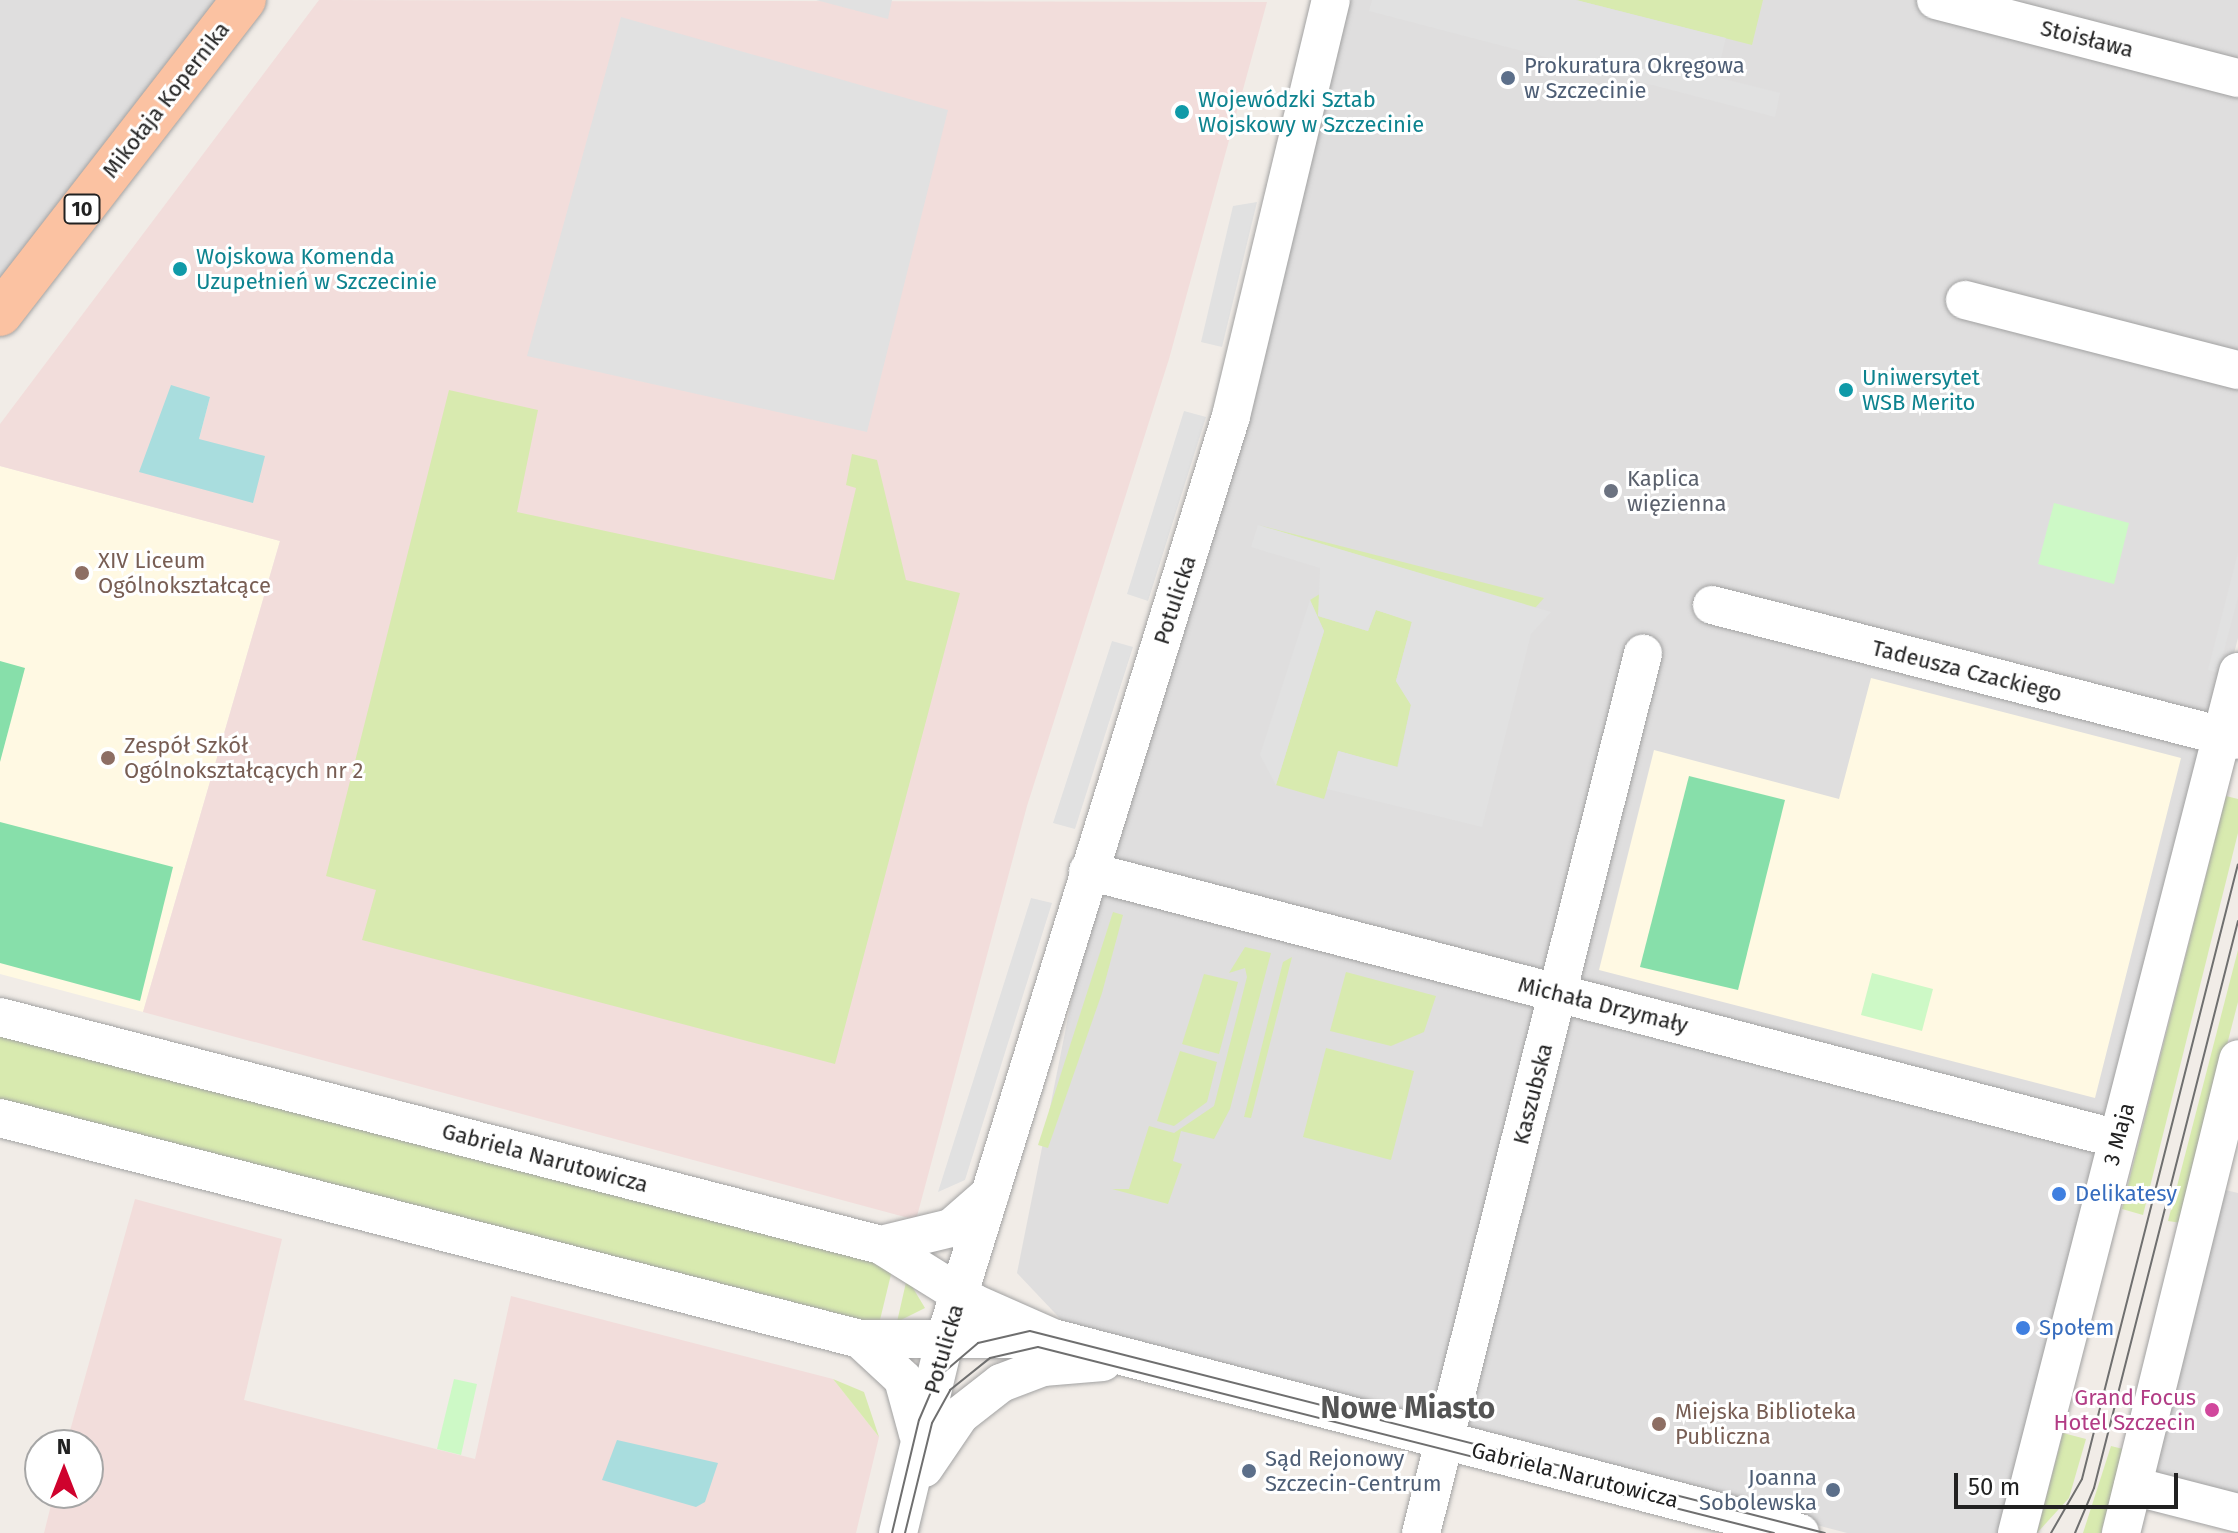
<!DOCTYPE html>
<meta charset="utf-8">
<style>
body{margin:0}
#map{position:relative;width:2238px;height:1533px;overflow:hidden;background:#f1ece7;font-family:"Fira Sans",sans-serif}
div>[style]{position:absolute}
.residential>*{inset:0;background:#dfdede}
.education>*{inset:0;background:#fff9e3}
.military>*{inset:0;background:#f2dddb}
.grass>*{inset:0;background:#d8eaaf}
.park>*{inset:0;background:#cdf9c6}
.pitch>*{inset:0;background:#87dfaa}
.parking>*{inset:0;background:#e1e1e1}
.water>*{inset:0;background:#a9ddde}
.roads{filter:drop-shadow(0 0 2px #a2a2a2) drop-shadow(0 0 2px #a2a2a2)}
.minor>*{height:38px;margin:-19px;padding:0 19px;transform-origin:19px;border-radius:19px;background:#fff}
.major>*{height:44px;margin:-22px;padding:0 22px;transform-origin:22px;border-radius:22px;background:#fbc2a2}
.tram>*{height:2px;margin:-1px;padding:0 1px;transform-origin:1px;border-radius:1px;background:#6f6f6f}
.dots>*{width:22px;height:22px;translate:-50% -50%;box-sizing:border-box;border:4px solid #fff;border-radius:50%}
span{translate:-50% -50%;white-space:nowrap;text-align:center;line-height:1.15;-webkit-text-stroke:6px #fff;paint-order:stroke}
.shield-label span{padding:2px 6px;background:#fff;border:2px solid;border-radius:6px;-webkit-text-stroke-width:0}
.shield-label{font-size:20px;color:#212121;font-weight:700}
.street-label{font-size:22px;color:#212121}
.service-label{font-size:22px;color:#4e5e75}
.left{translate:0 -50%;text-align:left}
.right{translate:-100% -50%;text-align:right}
.culture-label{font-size:22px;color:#0d838f}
.worship-label{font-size:22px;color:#5b616d}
.education-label{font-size:22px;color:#785e54}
.shop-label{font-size:22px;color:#366cbe}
.hotel-label{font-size:22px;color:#b23c85}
.district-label{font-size:30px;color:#545454;font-weight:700}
.north{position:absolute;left:24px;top:1429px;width:80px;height:80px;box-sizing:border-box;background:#fff;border:2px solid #a6a6a6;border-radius:50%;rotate:0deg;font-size:22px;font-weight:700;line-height:32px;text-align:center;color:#212121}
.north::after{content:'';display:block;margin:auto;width:28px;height:36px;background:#cf022d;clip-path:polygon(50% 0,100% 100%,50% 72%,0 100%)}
.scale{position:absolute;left:1954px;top:1473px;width:224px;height:36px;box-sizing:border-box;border:4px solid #212121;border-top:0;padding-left:10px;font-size:24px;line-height:28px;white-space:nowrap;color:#212121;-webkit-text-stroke:6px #fff;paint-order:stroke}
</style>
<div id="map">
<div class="residential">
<i style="clip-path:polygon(0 0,225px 0,0 298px)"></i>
<i style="clip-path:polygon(1337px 0,2238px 0,2238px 638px,2005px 1533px,1847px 1533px,1070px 1329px,1017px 1273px,1094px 887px)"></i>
<i style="clip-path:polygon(2213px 1187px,2238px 1193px,2238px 1501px,2146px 1477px)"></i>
</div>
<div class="education">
<i style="clip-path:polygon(0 466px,280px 541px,143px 1012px,0 974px)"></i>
<i style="clip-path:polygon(1871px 678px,2181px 758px,2095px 1098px,1599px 970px,1654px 750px,1839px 799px)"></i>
</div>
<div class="military">
<i style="clip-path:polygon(evenodd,319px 0,1267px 2px,1169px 359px,1027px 806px,916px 1220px,143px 1012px,280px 541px,0 466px,0 424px,319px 0,171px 386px,210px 397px,199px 439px,171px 386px)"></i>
<i style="clip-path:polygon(135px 1199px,282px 1239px,244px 1400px,475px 1459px,511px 1296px,833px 1379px,879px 1437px,856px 1533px,44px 1533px,54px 1493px,88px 1493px,88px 1445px,66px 1445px)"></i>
</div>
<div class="grass">
<i style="clip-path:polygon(1576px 0,1763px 0,1752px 45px)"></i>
<i style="clip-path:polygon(449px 390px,538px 410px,517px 512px,834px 580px,856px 488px,846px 485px,852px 454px,877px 460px,906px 580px,960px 593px,835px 1064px,362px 940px,376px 890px,326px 876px)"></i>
<i style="clip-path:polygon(1258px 525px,1544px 598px,1535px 608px)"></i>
<i style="clip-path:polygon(1323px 592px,1318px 616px,1368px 631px,1376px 610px,1412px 621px,1396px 681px,1411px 705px,1397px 768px,1339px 751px,1324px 799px,1276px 785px,1324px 631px,1310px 600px)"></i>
<i style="clip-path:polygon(2226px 796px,2238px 799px,2238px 833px,2143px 1215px,2122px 1209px)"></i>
<i style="clip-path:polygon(1113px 912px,1123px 915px,1102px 993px,1048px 1148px,1038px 1145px)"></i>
<i style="clip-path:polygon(1245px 947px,1271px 953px,1230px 1109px,1214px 1139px,1181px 1131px,1173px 1161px,1182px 1164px,1168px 1204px,1112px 1189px,1129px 1189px,1149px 1126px,1174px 1133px,1214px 1106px,1247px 977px,1245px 968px,1229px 973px)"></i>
<i style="clip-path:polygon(2238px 950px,2238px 1002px,2181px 1223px,2168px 1221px)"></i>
<i style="clip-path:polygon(1292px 957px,1251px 1118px,1244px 1117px,1283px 962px)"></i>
<i style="clip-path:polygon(1346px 972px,1436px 996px,1424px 1032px,1391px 1046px,1330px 1031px)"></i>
<i style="clip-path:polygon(1204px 974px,1238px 982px,1219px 1054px,1182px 1044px)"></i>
<i style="clip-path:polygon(0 1032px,893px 1266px,879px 1324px,0 1100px)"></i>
<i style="clip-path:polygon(1326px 1048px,1414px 1071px,1391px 1160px,1303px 1137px)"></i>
<i style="clip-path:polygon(1180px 1051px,1217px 1062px,1207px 1102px,1174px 1126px,1157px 1121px)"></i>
<i style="clip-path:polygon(907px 1278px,925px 1308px,897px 1322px)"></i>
<i style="clip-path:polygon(833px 1379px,864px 1392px,879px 1437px)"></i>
<i style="clip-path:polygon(2063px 1433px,2086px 1439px,2069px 1498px,2037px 1533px)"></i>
<i style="clip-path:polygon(2111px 1446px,2123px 1449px,2101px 1533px,2083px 1533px)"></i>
</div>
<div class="park">
<i style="clip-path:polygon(2054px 503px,2129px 523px,2114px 584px,2038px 564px)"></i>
<i style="clip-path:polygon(1872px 973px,1933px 989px,1922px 1031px,1861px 1015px)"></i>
<i style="clip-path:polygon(454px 1379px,477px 1384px,461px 1455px,437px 1449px)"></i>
</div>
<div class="pitch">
<i style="clip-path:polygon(0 661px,25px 668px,0 762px)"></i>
<i style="clip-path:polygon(1689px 776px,1785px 800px,1738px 990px,1640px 967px)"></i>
<i style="clip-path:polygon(0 822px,173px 867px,140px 1001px,0 963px)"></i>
</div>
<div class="parking">
<i style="clip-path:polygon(816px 0,892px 0,888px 19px)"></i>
<i style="clip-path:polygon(1372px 0,1576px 0,1726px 38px,1716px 77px,1780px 93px,1775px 117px,1369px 11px)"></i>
<i style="clip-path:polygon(621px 17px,948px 110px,867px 432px,527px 356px)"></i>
<i style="clip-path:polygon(1257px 202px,1222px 347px,1201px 342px,1233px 206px)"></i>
<i style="clip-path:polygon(1184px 411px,1206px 417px,1148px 601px,1127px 594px)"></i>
<i style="clip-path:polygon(1258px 525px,1551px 612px,1531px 634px,1482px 827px,1327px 789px,1338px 751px,1398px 767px,1411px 705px,1396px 681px,1412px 622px,1376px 610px,1368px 631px,1318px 616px,1320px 568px,1251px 547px)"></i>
<i style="clip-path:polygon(2238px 553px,2238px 597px,2218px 673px,2208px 670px)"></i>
<i style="clip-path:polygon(1310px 600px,1324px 631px,1276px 785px,1260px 755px)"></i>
<i style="clip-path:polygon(1112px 641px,1133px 647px,1075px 829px,1053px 823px)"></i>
<i style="clip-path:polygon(1031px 898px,1052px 903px,965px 1180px,938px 1192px)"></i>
<i style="clip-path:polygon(1655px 998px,2060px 1102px,2064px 1110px,1661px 1009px)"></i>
<i style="clip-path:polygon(1627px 1025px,2060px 1137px,2049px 1143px,1614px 1032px)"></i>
</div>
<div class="water">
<i style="clip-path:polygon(171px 385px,210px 397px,199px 439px,265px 456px,253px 503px,139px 472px)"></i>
<i style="clip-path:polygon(617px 1440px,718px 1463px,705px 1502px,696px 1507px,602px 1480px)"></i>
</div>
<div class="roads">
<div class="minor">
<i style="left:1936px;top:0;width:312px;rotate:14.5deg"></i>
<i style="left:1965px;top:300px;width:282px;rotate:14.4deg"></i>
<i style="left:1712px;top:605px;width:543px;rotate:14.39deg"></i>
<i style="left:1088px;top:871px;width:1064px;rotate:14.58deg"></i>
<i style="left:0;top:1017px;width:910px;rotate:14.51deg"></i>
<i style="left:881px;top:1245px;width:110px;rotate:31.9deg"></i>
<i style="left:974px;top:1303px;width:86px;rotate:23.9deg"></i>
<i style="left:1053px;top:1338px;width:772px;rotate:14.63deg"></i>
<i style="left:0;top:1118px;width:888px;rotate:14.41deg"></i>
<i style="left:860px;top:1339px;width:177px"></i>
<i style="left:881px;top:1245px;width:72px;rotate:-13.7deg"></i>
<i style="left:951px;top:1228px;width:52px;rotate:-41.1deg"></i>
<i style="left:860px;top:1339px;width:59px;rotate:42.9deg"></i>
<i style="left:903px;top:1379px;width:57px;rotate:74.7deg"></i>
<i style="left:924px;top:1468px;width:64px;rotate:-55.8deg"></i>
<i style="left:960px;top:1415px;width:52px;rotate:-38deg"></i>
<i style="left:1001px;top:1383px;width:45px;rotate:-20.9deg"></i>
<i style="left:1043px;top:1367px;width:60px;rotate:-4.8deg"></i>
<i style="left:2133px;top:1486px;width:108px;rotate:14.4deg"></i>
<i style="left:898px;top:1533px;width:200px;rotate:-76.4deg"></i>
<i style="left:945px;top:1339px;width:966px;rotate:-72.78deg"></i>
<i style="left:1231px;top:416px;width:428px;rotate:-76.5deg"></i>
<i style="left:1421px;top:1533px;width:907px;rotate:-75.83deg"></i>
<i style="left:2017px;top:1533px;width:889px;rotate:-75.6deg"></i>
<i style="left:2121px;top:1533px;width:488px;rotate:-76.1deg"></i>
</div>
<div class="major">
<i style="left:0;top:314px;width:398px;rotate:-52.2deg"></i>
</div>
</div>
<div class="tram">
<i style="left:892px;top:1533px;width:116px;rotate:-76.6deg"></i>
<i style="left:919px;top:1420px;width:46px;rotate:-66.8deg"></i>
<i style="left:937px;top:1378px;width:54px;rotate:-40.5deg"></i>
<i style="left:978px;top:1343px;width:53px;rotate:-13deg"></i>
<i style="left:1030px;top:1331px;width:820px;rotate:14.26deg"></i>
<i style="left:905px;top:1533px;width:113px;rotate:-76.2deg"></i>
<i style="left:932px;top:1423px;width:38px;rotate:-61deg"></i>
<i style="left:950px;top:1390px;width:51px;rotate:-38.7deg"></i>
<i style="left:990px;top:1358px;width:49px;rotate:-12.9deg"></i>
<i style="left:1038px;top:1347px;width:759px;rotate:14.18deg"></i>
<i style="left:2051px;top:1533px;width:62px;rotate:-60.1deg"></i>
<i style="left:2082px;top:1479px;width:634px;rotate:-75.77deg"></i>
<i style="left:2075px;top:1533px;width:49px;rotate:-67.1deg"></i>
<i style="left:2094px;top:1488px;width:585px;rotate:-75.75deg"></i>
</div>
<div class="dots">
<i style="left:1508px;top:78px;background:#5c6f8a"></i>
<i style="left:1182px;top:112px;background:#0f9aa8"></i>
<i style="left:180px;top:269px;background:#0f9aa8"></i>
<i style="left:1846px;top:390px;background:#0f9aa8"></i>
<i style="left:1611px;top:491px;background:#6b7280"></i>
<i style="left:82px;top:573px;background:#8d6e63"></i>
<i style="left:108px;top:758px;background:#8d6e63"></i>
<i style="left:2059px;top:1194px;background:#3f7fe0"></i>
<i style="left:2023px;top:1328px;background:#3f7fe0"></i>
<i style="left:2212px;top:1410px;background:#d1479c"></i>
<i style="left:1659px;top:1424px;background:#8d6e63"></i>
<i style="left:1249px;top:1471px;background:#5c6f8a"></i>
<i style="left:1833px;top:1490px;background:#5c6f8a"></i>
</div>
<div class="shield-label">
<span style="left:82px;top:209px">10</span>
</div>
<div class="street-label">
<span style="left:2087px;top:39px;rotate:14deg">Stoisława</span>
<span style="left:166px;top:100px;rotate:-52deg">Mikołaja Kopernika</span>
<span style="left:1175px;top:600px;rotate:-72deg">Potulicka</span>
<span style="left:1967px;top:671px;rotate:14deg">Tadeusza Czackiego</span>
<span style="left:1603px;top:1005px;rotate:14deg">Michała Drzymały</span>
<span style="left:1533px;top:1094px;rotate:-76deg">Kaszubska</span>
<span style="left:2119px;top:1134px;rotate:-75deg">3 Maja</span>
<span style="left:545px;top:1158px;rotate:15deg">Gabriela Narutowicza</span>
<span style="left:944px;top:1349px;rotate:-74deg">Potulicka</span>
<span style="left:1575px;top:1475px;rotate:14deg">Gabriela Narutowicza</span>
</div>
<div class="service-label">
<span class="left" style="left:1524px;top:78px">Prokuratura Okręgowa<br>w Szczecinie</span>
<span class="left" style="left:1265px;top:1471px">Sąd Rejonowy<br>Szczecin-Centrum</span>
<span class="right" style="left:1817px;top:1490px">Joanna<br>Sobolewska</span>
</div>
<div class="culture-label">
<span class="left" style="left:1198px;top:112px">Wojewódzki Sztab<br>Wojskowy w Szczecinie</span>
<span class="left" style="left:196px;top:269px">Wojskowa Komenda<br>Uzupełnień w Szczecinie</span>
<span class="left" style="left:1862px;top:390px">Uniwersytet<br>WSB Merito</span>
</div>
<div class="worship-label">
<span class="left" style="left:1627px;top:491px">Kaplica<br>więzienna</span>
</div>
<div class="education-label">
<span class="left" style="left:98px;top:573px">XIV Liceum<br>Ogólnokształcące</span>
<span class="left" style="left:124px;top:758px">Zespół Szkół<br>Ogólnokształcących nr 2</span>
<span class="left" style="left:1675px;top:1424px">Miejska Biblioteka<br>Publiczna</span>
</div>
<div class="shop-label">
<span class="left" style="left:2075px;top:1194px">Delikatesy</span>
<span class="left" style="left:2039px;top:1328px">Społem</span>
</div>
<div class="hotel-label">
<span class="right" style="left:2196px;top:1410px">Grand Focus<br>Hotel Szczecin</span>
</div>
<div class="district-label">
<span style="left:1408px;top:1408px">Nowe Miasto</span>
</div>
<div class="north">N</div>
<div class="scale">50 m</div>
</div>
